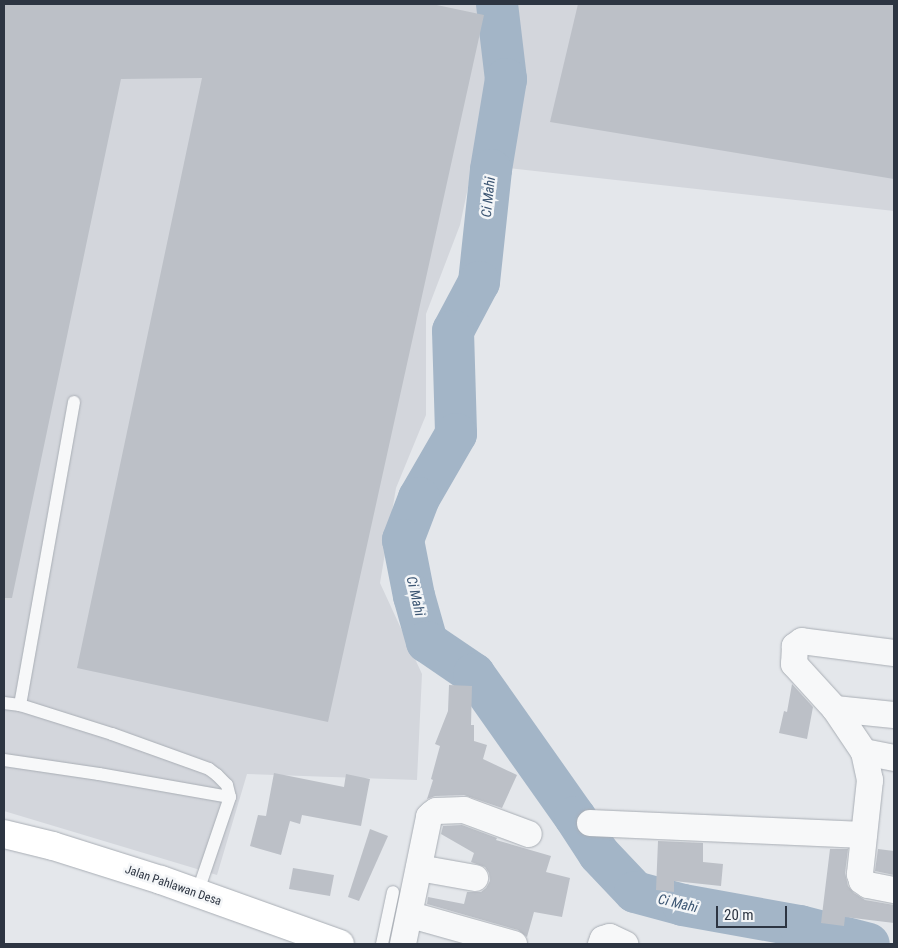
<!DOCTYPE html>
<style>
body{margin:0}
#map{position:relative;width:898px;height:948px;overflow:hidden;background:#e4e7eb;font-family:"Roboto Condensed",sans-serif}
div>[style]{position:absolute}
.built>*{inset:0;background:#d3d6dc}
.river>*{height:42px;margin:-21px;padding:0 21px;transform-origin:21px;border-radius:21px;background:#a3b5c7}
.building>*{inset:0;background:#bcc0c7}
.roads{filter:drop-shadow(0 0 1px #a9aeb5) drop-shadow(0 0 1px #a9aeb5)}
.service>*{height:12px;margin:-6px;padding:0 6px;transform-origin:6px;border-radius:6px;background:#f7f8f9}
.minor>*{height:26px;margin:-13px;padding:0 13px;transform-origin:13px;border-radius:13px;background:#f7f8f9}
.secondary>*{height:28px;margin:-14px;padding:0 14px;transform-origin:14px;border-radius:14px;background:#fff}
span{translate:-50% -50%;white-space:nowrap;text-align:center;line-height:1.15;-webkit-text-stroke:5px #f4f6f8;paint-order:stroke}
.street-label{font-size:12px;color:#2d3542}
.water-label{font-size:14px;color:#3b5572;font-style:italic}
.frame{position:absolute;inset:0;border:5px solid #2d3542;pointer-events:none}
.scale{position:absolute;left:716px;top:906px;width:71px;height:22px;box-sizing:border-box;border:2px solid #2d3542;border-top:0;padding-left:6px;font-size:15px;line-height:18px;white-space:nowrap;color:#2d3542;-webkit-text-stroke:4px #f4f6f8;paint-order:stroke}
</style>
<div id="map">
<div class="built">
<i style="clip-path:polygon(4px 4px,894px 4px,894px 211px,473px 164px,460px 225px,426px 314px,426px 415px,396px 488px,380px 583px,422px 674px,417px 780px,247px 774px,217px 875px,4px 811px)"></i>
</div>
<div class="river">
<i style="left:497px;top:4px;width:76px;rotate:83.2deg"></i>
<i style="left:506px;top:79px;width:92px;rotate:99.4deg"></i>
<i style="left:491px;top:170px;width:113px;rotate:96.1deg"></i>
<i style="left:479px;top:282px;width:55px;rotate:118deg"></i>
<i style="left:453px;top:331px;width:103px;rotate:88.3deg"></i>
<i style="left:456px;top:434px;width:74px;rotate:120deg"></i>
<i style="left:419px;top:498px;width:45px;rotate:110.9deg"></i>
<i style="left:403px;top:540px;width:57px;rotate:78.9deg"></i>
<i style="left:414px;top:596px;width:48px;rotate:74.2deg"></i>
<i style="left:427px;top:642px;width:57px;rotate:34.2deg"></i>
<i style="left:474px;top:674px;width:175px;rotate:54.8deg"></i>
<i style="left:575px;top:817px;width:44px;rotate:57deg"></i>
<i style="left:599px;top:854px;width:52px;rotate:46.5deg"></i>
<i style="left:635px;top:892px;width:50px;rotate:15.2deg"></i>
<i style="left:683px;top:905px;width:119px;rotate:10.2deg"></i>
<i style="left:800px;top:926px;width:71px;rotate:14.6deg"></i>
</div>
<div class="building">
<i style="clip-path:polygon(4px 4px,432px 4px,484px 15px,328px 722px,77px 668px,202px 78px,121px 79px,12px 598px,4px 598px)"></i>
<i style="clip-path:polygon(578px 4px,894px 4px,894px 179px,550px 122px)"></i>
<i style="clip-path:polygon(792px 684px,813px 707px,807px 739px,779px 733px,784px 711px,787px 712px)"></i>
<i style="clip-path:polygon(449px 685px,472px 686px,471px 725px,474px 725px,474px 741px,487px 745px,483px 759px,517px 775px,502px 808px,464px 795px,435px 796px,427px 799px,433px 780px,431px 779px,440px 746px,435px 744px,448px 711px)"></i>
<i style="clip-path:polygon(274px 773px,344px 787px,346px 774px,370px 779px,361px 826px,302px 815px,300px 824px,290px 821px,281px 855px,250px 846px,258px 815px,266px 816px)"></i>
<i style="clip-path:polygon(462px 825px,497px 838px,496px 840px,551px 856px,546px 872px,570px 878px,562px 917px,534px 912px,527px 937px,518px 930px,427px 904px,428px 897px,464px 904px,467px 892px,481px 892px,486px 888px,490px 881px,489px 873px,485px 867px,471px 862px,474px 853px,441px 834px,443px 826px)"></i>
<i style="clip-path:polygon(370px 829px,388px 836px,359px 901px,348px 897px)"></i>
<i style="clip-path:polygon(658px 841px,703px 843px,703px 862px,723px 864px,721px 886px,674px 881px,674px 892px,656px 890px)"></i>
<i style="clip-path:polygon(830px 849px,848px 849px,845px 873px,848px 886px,854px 893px,865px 900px,894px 905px,894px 923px,845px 917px,844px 926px,821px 923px)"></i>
<i style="clip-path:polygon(878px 849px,894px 851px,894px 875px,875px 871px)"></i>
<i style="clip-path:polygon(293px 868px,334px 875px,330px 896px,289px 889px)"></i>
</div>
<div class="roads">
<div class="service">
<i style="left:74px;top:402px;width:308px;rotate:100.1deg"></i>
<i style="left:20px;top:705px;width:96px;rotate:17.5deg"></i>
<i style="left:112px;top:734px;width:103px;rotate:19.8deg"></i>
<i style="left:209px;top:769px;width:10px;rotate:37deg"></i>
<i style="left:217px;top:775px;width:14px;rotate:45deg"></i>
<i style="left:227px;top:785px;width:12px;rotate:76deg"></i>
<i style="left:230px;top:797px;width:102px;rotate:108.8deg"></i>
<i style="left:4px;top:703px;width:16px;rotate:7deg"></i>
<i style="left:4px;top:760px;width:96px;rotate:8.4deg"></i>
<i style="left:99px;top:774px;width:133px;rotate:10deg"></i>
<i style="left:382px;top:944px;width:53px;rotate:-78.1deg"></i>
</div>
<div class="minor">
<i style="left:894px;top:653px;width:93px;rotate:-172.6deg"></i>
<i style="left:802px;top:641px;width:9px;rotate:144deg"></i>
<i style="left:795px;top:646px;width:18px;rotate:93deg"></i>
<i style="left:794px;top:664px;width:61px;rotate:47.7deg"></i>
<i style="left:835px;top:709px;width:52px;rotate:56deg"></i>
<i style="left:864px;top:752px;width:29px;rotate:78deg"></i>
<i style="left:870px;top:780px;width:95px;rotate:96.1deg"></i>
<i style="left:860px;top:874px;width:7px;rotate:74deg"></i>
<i style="left:862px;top:881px;width:7px;rotate:34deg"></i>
<i style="left:868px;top:885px;width:26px;rotate:11deg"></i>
<i style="left:835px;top:709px;width:59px;rotate:5.8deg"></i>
<i style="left:864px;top:752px;width:31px;rotate:11deg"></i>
<i style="left:590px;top:823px;width:274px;rotate:2.5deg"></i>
<i style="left:419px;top:868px;width:57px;rotate:10.1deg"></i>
<i style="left:411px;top:915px;width:107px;rotate:15.7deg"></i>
<i style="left:403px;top:944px;width:130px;rotate:-78.4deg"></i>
<i style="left:429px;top:817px;width:4px;rotate:-45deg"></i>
<i style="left:432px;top:814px;width:5px;rotate:-37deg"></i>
<i style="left:436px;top:811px;width:28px;rotate:-2deg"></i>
<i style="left:464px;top:810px;width:69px;rotate:20.3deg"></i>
<i style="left:601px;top:944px;width:5px;rotate:-68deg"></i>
<i style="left:603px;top:939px;width:7px;rotate:-16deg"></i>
<i style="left:610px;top:937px;width:17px;rotate:25deg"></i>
</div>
<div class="secondary">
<i style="left:4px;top:834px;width:50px;rotate:13.8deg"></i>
<i style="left:53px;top:846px;width:113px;rotate:17.5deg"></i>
<i style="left:161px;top:880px;width:190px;rotate:19.7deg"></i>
</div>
</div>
<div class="street-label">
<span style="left:173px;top:886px;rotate:19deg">Jalan Pahlawan Desa</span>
</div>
<div class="water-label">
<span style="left:488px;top:197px;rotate:-84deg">Ci Mahi</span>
<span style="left:416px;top:596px;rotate:77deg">Ci Mahi</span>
<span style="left:678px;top:903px;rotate:13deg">Ci Mahi</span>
</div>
<div class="frame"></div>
<div class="scale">20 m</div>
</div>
